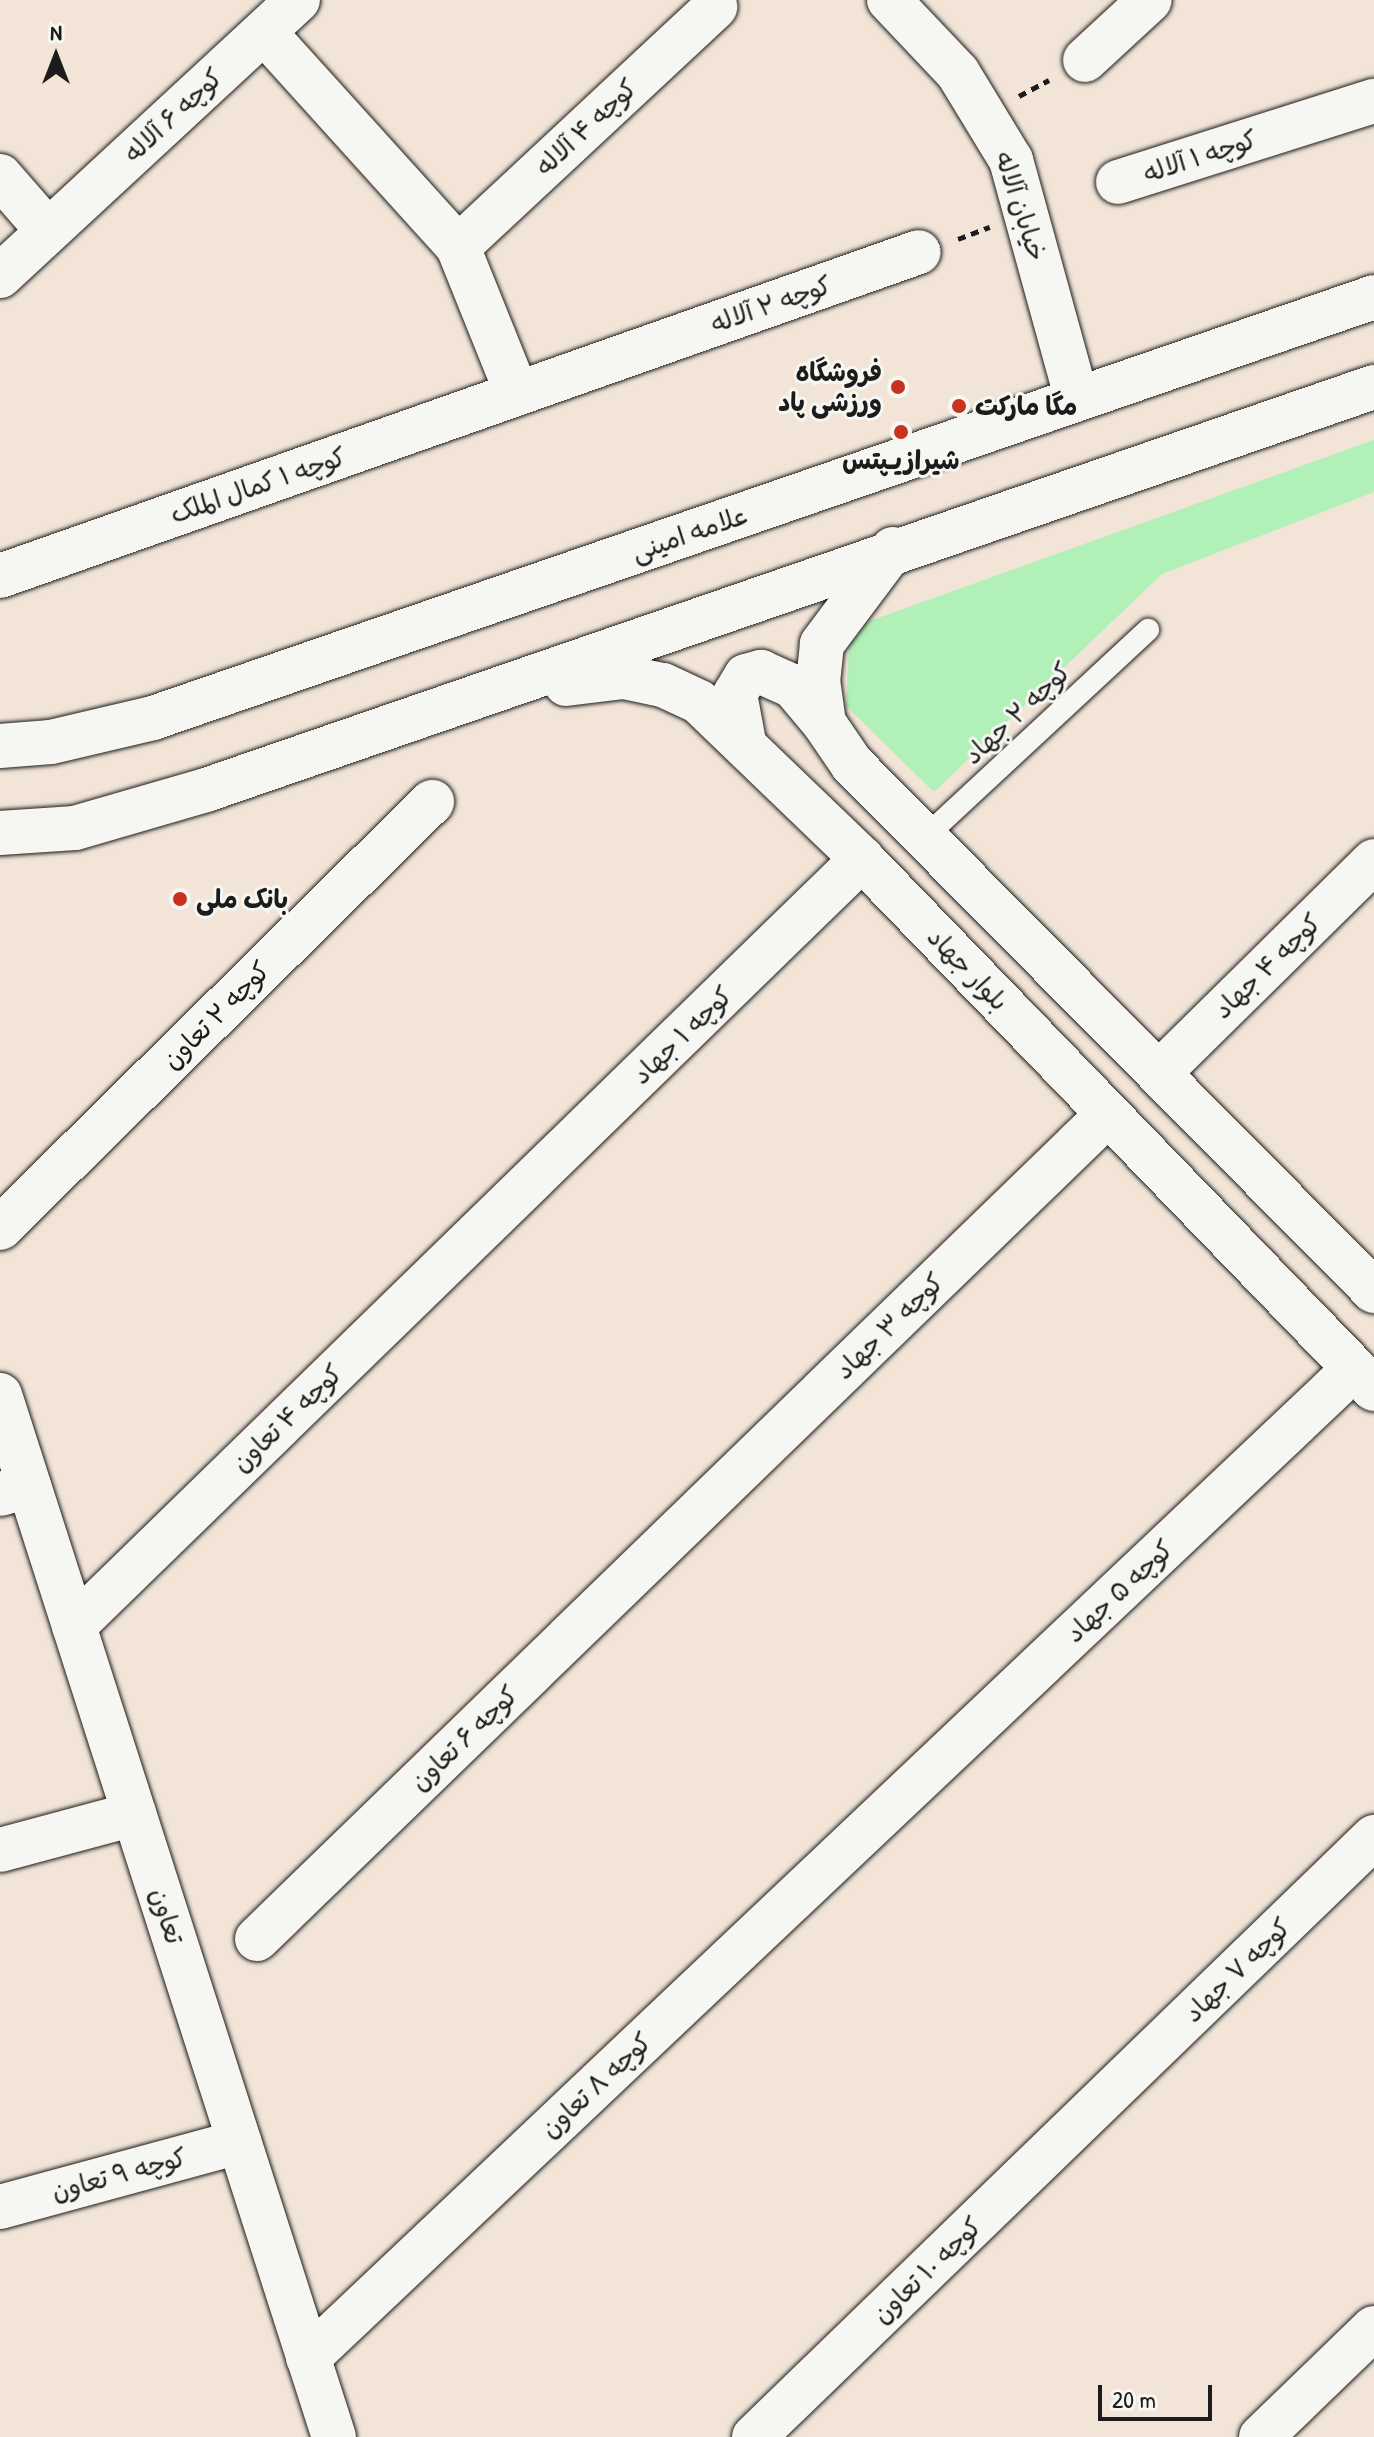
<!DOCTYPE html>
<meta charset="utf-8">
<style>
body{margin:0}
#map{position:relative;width:1374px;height:2437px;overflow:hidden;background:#f2e5d7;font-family:"Patrick Hand","Playpen Sans Arabic",sans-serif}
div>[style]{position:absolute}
.green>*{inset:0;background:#b1f0b7}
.path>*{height:5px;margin-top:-2.5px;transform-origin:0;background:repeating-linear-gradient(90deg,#1c1c1c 0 8px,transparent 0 14px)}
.roads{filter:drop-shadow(0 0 2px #1c1c1c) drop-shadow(0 0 2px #1c1c1c)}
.lane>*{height:22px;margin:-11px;padding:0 11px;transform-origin:11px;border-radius:11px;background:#f6f6f2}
.street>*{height:44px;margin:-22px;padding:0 22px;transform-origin:22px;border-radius:22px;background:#f6f6f2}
.secondary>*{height:44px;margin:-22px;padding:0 22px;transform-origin:22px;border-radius:22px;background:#f6f6f2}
.dots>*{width:22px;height:22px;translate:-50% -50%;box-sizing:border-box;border:4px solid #f6f6f2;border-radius:50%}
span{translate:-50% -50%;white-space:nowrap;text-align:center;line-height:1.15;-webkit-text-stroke:6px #f6f6f2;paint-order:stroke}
.street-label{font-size:26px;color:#1c1c1c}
.poi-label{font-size:26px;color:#1c1c1c;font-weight:700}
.right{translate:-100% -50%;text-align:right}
.left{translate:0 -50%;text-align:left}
.north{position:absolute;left:16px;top:16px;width:80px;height:80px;-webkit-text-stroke:6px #f6f6f2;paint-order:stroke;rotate:0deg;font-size:22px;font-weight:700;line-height:32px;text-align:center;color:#1c1c1c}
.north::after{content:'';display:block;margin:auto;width:28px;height:36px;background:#1c1c1c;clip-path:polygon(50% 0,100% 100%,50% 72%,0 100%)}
.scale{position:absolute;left:1098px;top:2385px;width:114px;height:36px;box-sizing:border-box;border:4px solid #1c1c1c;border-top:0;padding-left:10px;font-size:24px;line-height:28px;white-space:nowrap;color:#1c1c1c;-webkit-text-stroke:6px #f6f6f2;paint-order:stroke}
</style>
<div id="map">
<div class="green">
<i style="clip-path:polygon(1374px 440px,1374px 492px,1162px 574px,934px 792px,846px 706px,850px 628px)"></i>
</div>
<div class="path">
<i style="left:1019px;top:96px;width:34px;rotate:-28deg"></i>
<i style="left:958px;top:239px;width:34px;rotate:-21deg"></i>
</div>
<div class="roads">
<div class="lane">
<i style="left:924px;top:838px;width:306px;rotate:-42.9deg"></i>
</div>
<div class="street">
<i style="left:264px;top:32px;width:290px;rotate:47.9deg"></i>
<i style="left:458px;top:247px;width:158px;rotate:68.1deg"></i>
<i style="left:1085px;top:60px;width:88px;rotate:-42.7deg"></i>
<i style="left:0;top:176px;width:73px;rotate:48.9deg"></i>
<i style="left:1118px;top:182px;width:269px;rotate:-17.6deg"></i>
<i style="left:458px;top:247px;width:352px;rotate:-43deg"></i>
<i style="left:0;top:276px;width:406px;rotate:-42.8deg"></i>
<i style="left:0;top:576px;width:974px;rotate:-19.42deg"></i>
<i style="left:1161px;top:1071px;width:299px;rotate:-44.6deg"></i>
<i style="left:0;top:1228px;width:607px;rotate:-44.6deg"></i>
<i style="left:0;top:1494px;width:30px;rotate:-15deg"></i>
<i style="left:74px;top:1626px;width:1100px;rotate:-44.23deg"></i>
<i style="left:0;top:1850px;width:139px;rotate:-15deg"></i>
<i style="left:257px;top:1939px;width:1185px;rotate:-44.11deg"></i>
<i style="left:0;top:2207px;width:248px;rotate:-15.2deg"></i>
<i style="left:308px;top:2358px;width:1440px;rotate:-43.4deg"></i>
<i style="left:754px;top:2437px;width:863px;rotate:-44.06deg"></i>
<i style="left:1261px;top:2437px;width:157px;rotate:-44deg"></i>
</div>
<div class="secondary">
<i style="left:889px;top:0;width:100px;rotate:46.6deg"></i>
<i style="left:958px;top:73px;width:102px;rotate:58.7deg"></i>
<i style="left:1011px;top:160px;width:248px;rotate:74.6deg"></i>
<i style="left:893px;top:549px;width:119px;rotate:126.8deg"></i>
<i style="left:822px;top:644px;width:36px;rotate:96deg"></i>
<i style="left:818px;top:680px;width:43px;rotate:82.1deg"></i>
<i style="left:824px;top:723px;width:50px;rotate:55.7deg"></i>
<i style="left:852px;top:764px;width:742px;rotate:45.27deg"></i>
<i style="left:566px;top:684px;width:58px;rotate:-6.9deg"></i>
<i style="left:624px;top:677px;width:40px;rotate:12deg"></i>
<i style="left:663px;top:685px;width:40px;rotate:25deg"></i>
<i style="left:699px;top:702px;width:226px;rotate:43.9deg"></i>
<i style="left:862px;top:859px;width:737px;rotate:45.99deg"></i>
<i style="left:744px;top:742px;width:49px;rotate:-100.6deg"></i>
<i style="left:735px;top:694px;width:21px;rotate:-59deg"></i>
<i style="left:746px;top:676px;width:16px;rotate:-15deg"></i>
<i style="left:761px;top:672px;width:35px;rotate:24deg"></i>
<i style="left:793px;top:686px;width:48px;rotate:50deg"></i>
<i style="left:0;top:746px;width:51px;rotate:-4.5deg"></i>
<i style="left:51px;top:742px;width:105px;rotate:-13.2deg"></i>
<i style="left:153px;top:718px;width:1292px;rotate:-19.02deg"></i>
<i style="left:0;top:833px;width:75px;rotate:-3.8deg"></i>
<i style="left:75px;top:828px;width:136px;rotate:-16.2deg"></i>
<i style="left:206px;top:790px;width:1236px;rotate:-19.04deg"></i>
<i style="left:0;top:1395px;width:1094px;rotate:72.23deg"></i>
</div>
</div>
<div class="dots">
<i style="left:898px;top:387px;background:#c8321e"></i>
<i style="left:959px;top:406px;background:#c8321e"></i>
<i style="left:901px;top:432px;background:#c8321e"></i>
<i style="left:180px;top:899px;background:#c8321e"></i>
</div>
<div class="street-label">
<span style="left:173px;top:115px;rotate:-43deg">کوچه ۶ آلاله</span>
<span style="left:586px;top:127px;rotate:-43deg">کوچه ۴ آلاله</span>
<span style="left:1200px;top:156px;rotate:-18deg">کوچه ۱ آلاله</span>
<span style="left:1021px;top:206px;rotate:72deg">خیابان آلاله</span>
<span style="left:771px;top:304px;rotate:-19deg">کوچه ۲ آلاله</span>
<span style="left:258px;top:485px;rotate:-19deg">کوچه ۱ کمال الملک</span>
<span style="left:690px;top:533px;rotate:-19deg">علامه امینی</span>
<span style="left:1017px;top:713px;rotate:-43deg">کوچه ۲ جهاد</span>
<span style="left:1267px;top:966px;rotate:-44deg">کوچه ۴ جهاد</span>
<span style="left:968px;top:969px;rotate:46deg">بلوار جهاد</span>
<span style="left:216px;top:1015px;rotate:-45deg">کوچه ۲ تعاون</span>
<span style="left:682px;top:1035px;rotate:-44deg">کوچه ۱ جهاد</span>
<span style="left:889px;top:1326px;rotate:-44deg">کوچه ۳ جهاد</span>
<span style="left:287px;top:1418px;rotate:-44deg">کوچه ۴ تعاون</span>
<span style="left:1119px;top:1591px;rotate:-43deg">کوچه ۵ جهاد</span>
<span style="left:464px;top:1738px;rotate:-44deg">کوچه ۶ تعاون</span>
<span style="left:167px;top:1916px;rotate:72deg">تعاون</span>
<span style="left:1237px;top:1970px;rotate:-44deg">کوچه ۷ جهاد</span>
<span style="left:596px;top:2085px;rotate:-43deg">کوچه ۸ تعاون</span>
<span style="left:119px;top:2174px;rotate:-15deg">کوچه ۹ تعاون</span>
<span style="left:927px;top:2270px;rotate:-44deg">کوچه ۱۰ تعاون</span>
</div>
<div class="poi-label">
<span class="right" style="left:882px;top:387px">فروشگاه<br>ورزشی پاد</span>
<span class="left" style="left:975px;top:406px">مگا مارکت</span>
<span style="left:901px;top:460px">شیرازیـپتس</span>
<span class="left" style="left:196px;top:899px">بانک ملی</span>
</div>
<div class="north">N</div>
<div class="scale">20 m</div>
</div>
